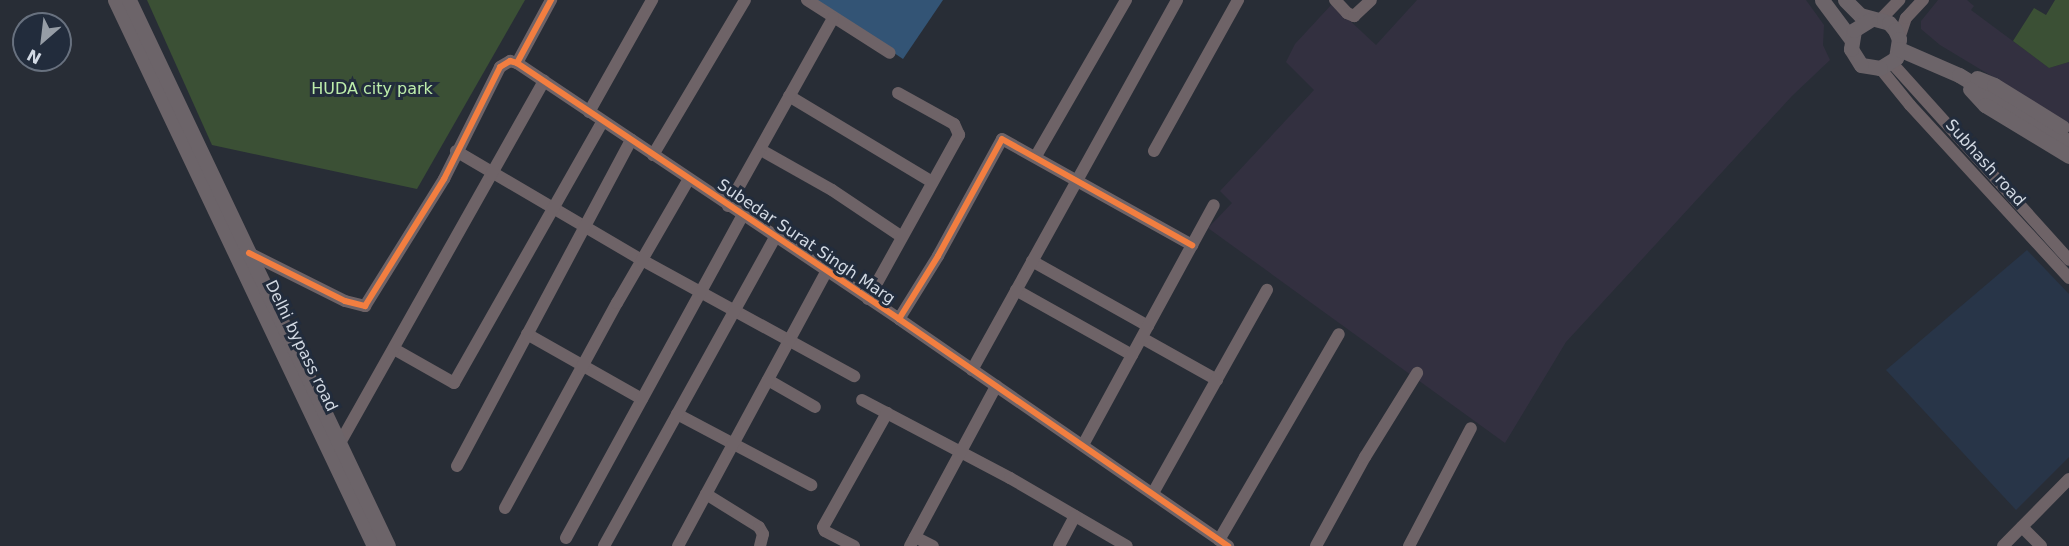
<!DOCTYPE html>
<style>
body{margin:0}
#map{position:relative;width:2069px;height:546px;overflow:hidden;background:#282d36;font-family:"DejaVu Sans",sans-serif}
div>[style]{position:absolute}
.built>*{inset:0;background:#283548}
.education>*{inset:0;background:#333040}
.green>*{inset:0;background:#3b5035}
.water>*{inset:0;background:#335475}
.minor>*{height:12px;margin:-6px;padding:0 6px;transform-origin:6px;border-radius:6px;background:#6e6367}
.major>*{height:15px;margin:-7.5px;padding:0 7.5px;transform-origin:7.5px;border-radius:7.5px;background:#6c6469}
.cycleway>*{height:6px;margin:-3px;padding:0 3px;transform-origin:3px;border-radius:3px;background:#f27e40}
span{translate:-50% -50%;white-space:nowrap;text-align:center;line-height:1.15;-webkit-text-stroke:6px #222c3c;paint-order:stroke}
.park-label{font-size:16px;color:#bdedab}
.street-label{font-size:16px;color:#d2d9e3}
.north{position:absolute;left:12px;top:12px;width:60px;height:60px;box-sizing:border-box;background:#222c3c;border:2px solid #68717f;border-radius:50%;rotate:208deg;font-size:16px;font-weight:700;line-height:24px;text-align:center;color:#d2d9e3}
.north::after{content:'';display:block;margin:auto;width:21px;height:27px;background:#969da6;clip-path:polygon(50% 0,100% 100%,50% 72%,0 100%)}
</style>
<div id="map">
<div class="built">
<i style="clip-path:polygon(2027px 250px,2069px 294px,2069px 457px,2016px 510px,1886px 370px)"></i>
</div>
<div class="education">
<i style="clip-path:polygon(1417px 0,1806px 0,1824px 25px,1823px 45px,1830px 60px,1792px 96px,1566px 342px,1505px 443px,1208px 228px,1232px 203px,1220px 191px,1314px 90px,1286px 62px,1295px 44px,1332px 4px,1376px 45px)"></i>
<i style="clip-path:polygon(1938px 0,1967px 0,1974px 6px,1971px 10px,2049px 68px,2069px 62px,2069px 123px,1940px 45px,1921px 29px,1921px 21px)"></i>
</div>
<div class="green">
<i style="clip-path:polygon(147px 0,525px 0,417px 189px,212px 145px)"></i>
<i style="clip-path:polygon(2055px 0,2069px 0,2069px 62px,2049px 68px,2013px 41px,2034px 8px,2046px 15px)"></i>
</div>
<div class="water">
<i style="clip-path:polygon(815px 0,943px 0,903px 59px)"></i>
</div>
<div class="minor">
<i style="left:807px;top:0;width:98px;rotate:32.6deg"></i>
<i style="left:1335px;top:0;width:18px;rotate:47deg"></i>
<i style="left:1347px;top:13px;width:8px;rotate:23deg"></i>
<i style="left:1354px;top:16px;width:23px;rotate:-43deg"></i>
<i style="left:1880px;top:20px;width:28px;rotate:-46deg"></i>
<i style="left:1899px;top:39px;width:22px;rotate:-72deg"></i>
<i style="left:1906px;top:18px;width:25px;rotate:-47deg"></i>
<i style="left:1891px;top:62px;width:266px;rotate:48deg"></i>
<i style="left:517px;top:63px;width:460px;rotate:33.8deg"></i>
<i style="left:899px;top:319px;width:400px;rotate:34.6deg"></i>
<i style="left:1880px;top:68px;width:48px;rotate:51deg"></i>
<i style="left:1910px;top:105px;width:235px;rotate:47.4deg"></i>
<i style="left:789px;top:96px;width:167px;rotate:31deg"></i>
<i style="left:589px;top:112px;width:129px;rotate:-60.6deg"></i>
<i style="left:761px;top:150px;width:81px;rotate:29.4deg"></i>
<i style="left:832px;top:190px;width:84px;rotate:33.9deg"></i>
<i style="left:456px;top:151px;width:216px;rotate:30.4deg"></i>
<i style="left:642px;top:260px;width:242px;rotate:28.7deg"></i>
<i style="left:1154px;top:151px;width:173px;rotate:-60.9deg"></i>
<i style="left:653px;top:155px;width:180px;rotate:-59.3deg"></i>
<i style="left:1036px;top:156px;width:180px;rotate:-60deg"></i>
<i style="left:728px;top:206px;width:215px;rotate:-60.8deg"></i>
<i style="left:249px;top:253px;width:107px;rotate:26.6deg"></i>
<i style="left:345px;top:301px;width:21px;rotate:14deg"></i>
<i style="left:365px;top:306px;width:150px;rotate:-58.1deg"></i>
<i style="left:444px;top:179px;width:125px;rotate:-63.4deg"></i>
<i style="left:500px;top:67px;width:12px;rotate:-31deg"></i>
<i style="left:510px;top:61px;width:7px;rotate:16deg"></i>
<i style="left:517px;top:63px;width:72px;rotate:-61.6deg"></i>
<i style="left:1032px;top:261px;width:133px;rotate:29.3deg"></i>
<i style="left:1016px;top:290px;width:133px;rotate:29.3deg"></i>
<i style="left:868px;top:299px;width:188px;rotate:-61deg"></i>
<i style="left:959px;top:135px;width:12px;rotate:-114deg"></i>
<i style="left:954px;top:124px;width:64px;rotate:-151deg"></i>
<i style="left:899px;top:319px;width:74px;rotate:-58.2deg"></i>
<i style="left:938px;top:256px;width:133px;rotate:-61.3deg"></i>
<i style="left:1002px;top:139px;width:218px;rotate:29.2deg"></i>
<i style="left:527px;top:334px;width:132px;rotate:29.5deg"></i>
<i style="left:1142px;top:338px;width:86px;rotate:29.2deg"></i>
<i style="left:394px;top:349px;width:69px;rotate:29.5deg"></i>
<i style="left:454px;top:383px;width:301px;rotate:-60.4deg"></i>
<i style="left:972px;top:370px;width:423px;rotate:-61deg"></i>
<i style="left:768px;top:380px;width:54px;rotate:29.9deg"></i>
<i style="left:862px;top:400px;width:167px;rotate:27.8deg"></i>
<i style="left:1010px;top:478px;width:135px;rotate:30.2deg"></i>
<i style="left:677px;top:414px;width:152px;rotate:27.9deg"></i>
<i style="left:1083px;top:445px;width:273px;rotate:-61.4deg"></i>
<i style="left:336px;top:450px;width:424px;rotate:-60.6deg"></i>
<i style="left:457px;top:466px;width:370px;rotate:-61.9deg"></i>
<i style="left:1153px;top:493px;width:233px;rotate:-60.7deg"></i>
<i style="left:706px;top:494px;width:62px;rotate:31.9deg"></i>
<i style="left:759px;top:527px;width:8px;rotate:60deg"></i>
<i style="left:763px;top:534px;width:12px;rotate:104deg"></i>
<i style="left:505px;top:508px;width:234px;rotate:-61.4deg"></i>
<i style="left:617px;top:303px;width:143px;rotate:-59.9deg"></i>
<i style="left:2022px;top:527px;width:27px;rotate:45deg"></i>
<i style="left:915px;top:537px;width:20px;rotate:27deg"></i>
<i style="left:566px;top:538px;width:368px;rotate:-61.3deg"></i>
<i style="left:1219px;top:540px;width:238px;rotate:-59.8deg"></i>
<i style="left:604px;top:546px;width:353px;rotate:-61deg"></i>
<i style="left:678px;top:546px;width:313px;rotate:-61.6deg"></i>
<i style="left:854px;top:546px;width:33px;rotate:-153deg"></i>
<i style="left:825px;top:531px;width:4px;rotate:-117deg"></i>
<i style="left:823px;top:527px;width:131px;rotate:-60.7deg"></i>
<i style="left:910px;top:546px;width:182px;rotate:-61.7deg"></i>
<i style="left:1059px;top:546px;width:34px;rotate:-62deg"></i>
<i style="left:1316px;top:546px;width:102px;rotate:-61.2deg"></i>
<i style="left:1365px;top:457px;width:99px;rotate:-58.2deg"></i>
<i style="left:1409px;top:546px;width:133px;rotate:-62.3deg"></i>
<i style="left:2003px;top:546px;width:94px;rotate:-45.4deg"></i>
</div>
<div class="major">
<i style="left:115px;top:0;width:604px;rotate:64.62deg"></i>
<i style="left:129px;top:0;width:604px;rotate:64.62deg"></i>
<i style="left:1822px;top:0;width:49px;rotate:53.4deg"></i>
<i style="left:1845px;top:0;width:21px;rotate:45deg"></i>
<i style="left:1860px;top:15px;width:30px;rotate:15deg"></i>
<i style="left:1889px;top:23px;width:9px;rotate:49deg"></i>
<i style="left:1895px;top:30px;width:10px;rotate:66deg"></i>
<i style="left:1899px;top:39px;width:19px;rotate:99deg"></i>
<i style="left:1896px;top:58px;width:19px;rotate:148deg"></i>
<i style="left:1880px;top:68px;width:19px;rotate:-171deg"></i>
<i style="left:1861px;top:65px;width:19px;rotate:-122deg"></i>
<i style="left:1851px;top:49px;width:19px;rotate:-81deg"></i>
<i style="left:1854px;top:30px;width:19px;rotate:-32deg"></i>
<i style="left:1899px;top:49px;width:65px;rotate:23.4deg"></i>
<i style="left:1959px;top:75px;width:129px;rotate:31.3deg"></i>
<i style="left:1977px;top:78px;width:18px;rotate:22deg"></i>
<i style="left:1994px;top:85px;width:80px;rotate:31.7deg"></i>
<i style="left:1970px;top:89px;width:22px;rotate:47deg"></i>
<i style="left:1985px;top:105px;width:98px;rotate:31.3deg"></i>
</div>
<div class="cycleway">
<i style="left:517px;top:63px;width:460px;rotate:33.8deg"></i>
<i style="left:899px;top:319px;width:400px;rotate:34.6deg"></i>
<i style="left:249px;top:253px;width:107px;rotate:26.6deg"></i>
<i style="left:345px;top:301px;width:21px;rotate:14deg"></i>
<i style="left:365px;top:306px;width:150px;rotate:-58.1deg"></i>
<i style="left:444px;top:179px;width:125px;rotate:-63.4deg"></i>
<i style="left:500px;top:67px;width:12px;rotate:-31deg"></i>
<i style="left:510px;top:61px;width:7px;rotate:16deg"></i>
<i style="left:517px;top:63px;width:72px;rotate:-61.6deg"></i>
<i style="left:899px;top:319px;width:74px;rotate:-58.2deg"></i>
<i style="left:938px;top:256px;width:133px;rotate:-61.3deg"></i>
<i style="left:1002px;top:139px;width:218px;rotate:29.2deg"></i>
</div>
<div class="park-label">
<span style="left:372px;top:89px">HUDA city park</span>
</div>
<div class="street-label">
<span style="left:1985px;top:163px;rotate:48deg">Subhash road</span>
<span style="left:806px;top:242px;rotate:34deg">Subedar Surat Singh Marg</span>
<span style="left:301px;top:346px;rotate:64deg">Delhi bypass road</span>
</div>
<div class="north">N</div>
</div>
